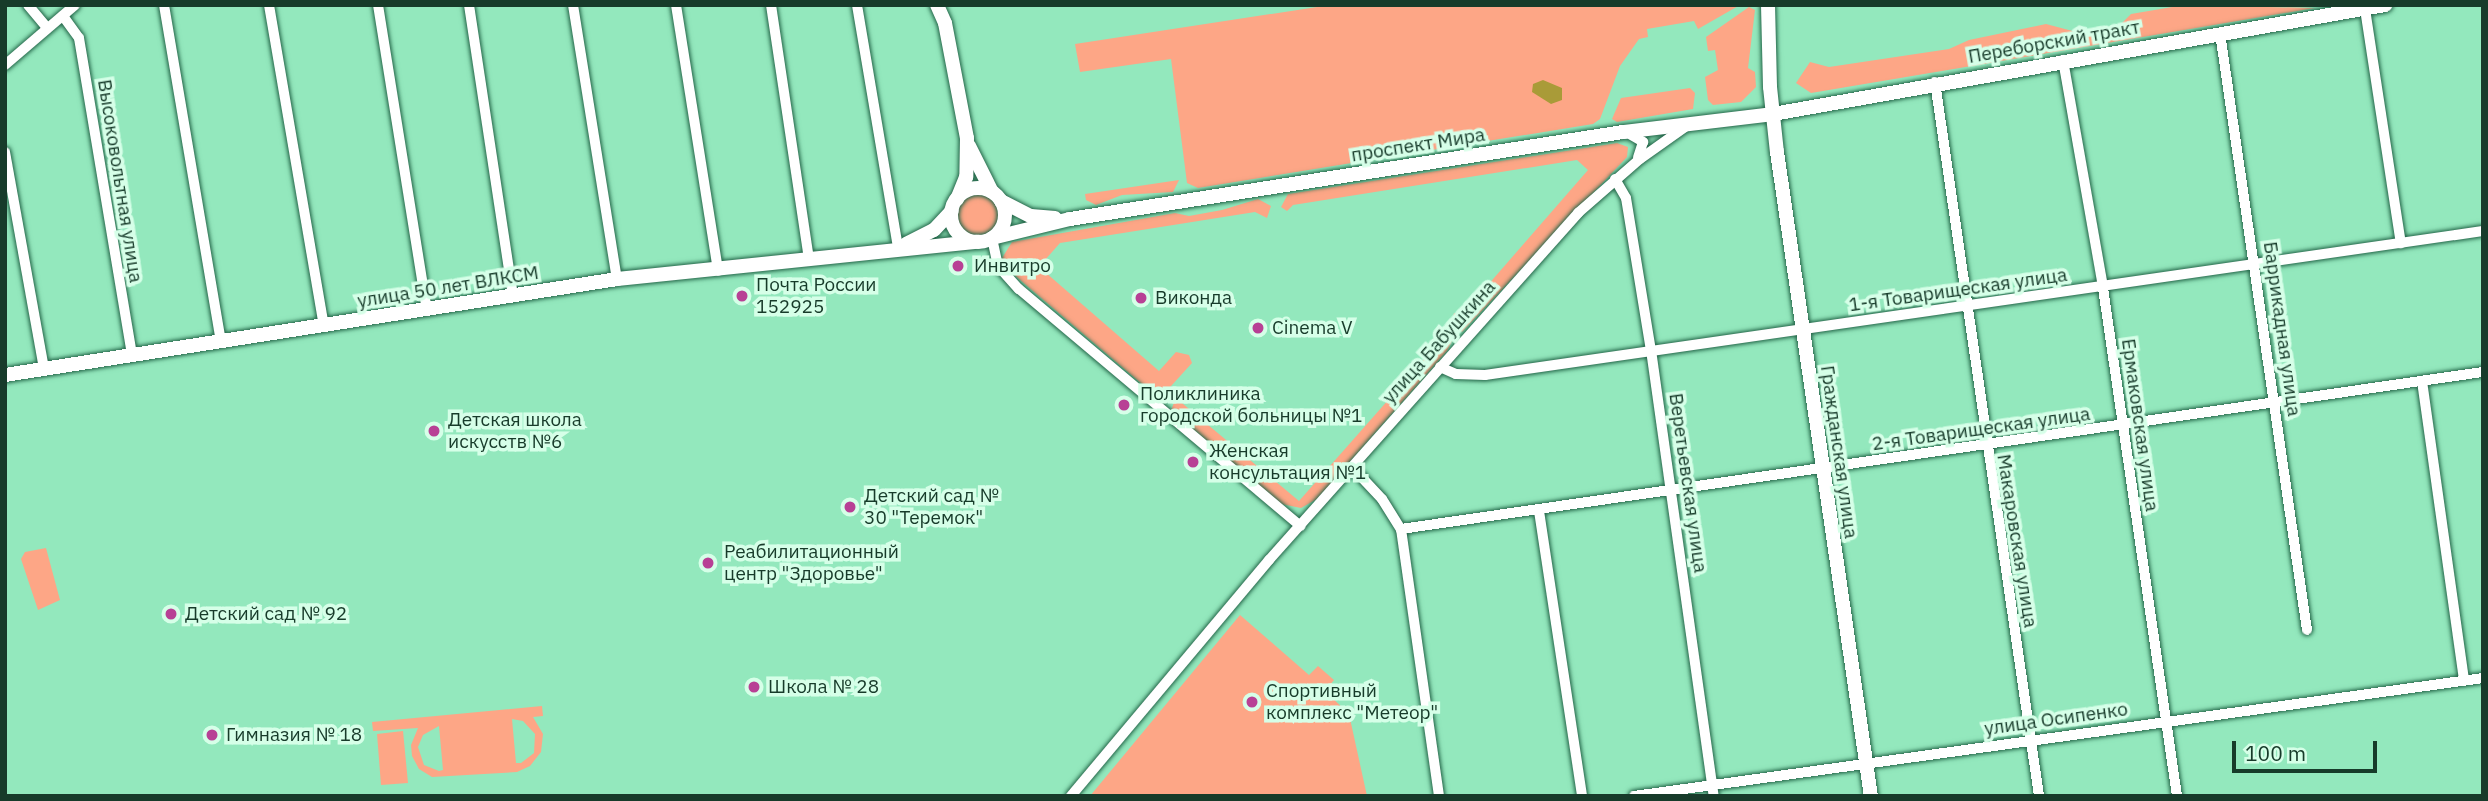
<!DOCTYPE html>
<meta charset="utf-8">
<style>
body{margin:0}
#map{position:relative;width:2488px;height:801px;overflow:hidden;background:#93e8bd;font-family:"IBM Plex Sans",sans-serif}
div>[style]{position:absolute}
.green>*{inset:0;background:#fda686}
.round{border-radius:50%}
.water>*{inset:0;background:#a99b38}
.roads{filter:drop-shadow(0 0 2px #246649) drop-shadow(0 0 2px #246649)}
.minor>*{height:10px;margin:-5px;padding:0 5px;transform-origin:5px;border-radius:5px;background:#fff}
.major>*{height:14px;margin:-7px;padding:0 7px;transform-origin:7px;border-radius:7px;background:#fff}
.major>.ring{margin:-7px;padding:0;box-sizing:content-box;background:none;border:14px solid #fff;border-radius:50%}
.dots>*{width:19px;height:19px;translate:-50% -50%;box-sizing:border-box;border:4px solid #d6ffe8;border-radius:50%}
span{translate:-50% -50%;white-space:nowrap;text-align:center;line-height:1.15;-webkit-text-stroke:7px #d6ffe8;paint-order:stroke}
.street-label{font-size:19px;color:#173b2a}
.poi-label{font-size:19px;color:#173b2a}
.left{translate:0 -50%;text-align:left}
.frame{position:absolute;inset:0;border:7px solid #173b2a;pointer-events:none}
.scale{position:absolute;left:2232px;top:741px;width:145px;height:32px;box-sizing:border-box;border:4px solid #173b2a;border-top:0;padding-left:9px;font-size:21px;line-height:24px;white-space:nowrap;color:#173b2a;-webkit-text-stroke:5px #d6ffe8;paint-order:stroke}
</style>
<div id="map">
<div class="green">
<i style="clip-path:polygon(1330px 5px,1740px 5px,1698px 29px,1694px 21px,1647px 29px,1648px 37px,1639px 39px,1620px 66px,1600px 119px,1593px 124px,1198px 188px,1187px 183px,1171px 59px,1080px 72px,1075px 44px)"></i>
<i style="clip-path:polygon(2184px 5px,2315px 8px,1811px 93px,1796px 83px,1810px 62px,1829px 67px,1949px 49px,1969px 40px,2046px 24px,2080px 33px,2120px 25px,2131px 14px)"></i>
<i style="clip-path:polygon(1749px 7px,1755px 10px,1748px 68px,1755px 72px,1756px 87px,1741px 102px,1713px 105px,1708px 100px,1705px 77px,1718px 70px,1715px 50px,1708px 51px,1706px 37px)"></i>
<i style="clip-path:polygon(1690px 88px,1695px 93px,1693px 109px,1617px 122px,1612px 119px,1621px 98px)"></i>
<i style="clip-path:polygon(1617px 143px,1628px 147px,1627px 157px,1462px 332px,1452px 324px,1454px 313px,1460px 317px,1588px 170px,1577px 160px,1293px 205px,1287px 211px,1281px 207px,1288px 194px)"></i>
<i style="clip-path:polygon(1179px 180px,1173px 192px,1122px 195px,1096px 205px,1086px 200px,1085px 194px)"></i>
<i class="round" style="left:955px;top:193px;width:46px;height:46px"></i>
<i style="clip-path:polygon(1258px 199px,1271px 206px,1267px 218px,1255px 212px,1060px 243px,1045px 260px,1050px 265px,1045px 272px,1159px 371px,1176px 352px,1189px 355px,1192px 363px,1162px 396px,1157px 397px,1006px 268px,1002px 258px,1012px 242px,1175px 213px,1189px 216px,1222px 210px)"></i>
<i style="clip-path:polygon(1445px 331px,1452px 341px,1447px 351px,1317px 499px,1301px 508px,1281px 504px,1171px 410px,1176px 398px,1299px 501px,1442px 339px,1435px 333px)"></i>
<i style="clip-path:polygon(46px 548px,60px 600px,38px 610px,21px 559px,25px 552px)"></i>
<i style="clip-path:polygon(1240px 615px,1309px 675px,1318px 666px,1334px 680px,1325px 691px,1349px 714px,1367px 796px,1090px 796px)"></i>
<i style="clip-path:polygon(evenodd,542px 706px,543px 716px,533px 717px,543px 734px,541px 752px,530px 766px,517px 772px,432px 777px,419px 769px,412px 756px,411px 745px,418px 728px,373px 731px,372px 722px,542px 706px,512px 719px,523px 721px,535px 734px,534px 753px,521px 763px,516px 763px,512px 719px,542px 706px,439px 726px,443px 770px,439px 771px,424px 765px,418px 747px,423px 735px,439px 726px)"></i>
<i style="clip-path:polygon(403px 731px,408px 783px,381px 785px,377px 734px)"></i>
</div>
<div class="water">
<i style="clip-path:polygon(1543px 80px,1562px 88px,1562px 100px,1551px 104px,1532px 92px,1533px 84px)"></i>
</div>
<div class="roads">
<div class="minor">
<i style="left:28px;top:5px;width:30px;rotate:50deg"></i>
<i style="left:164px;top:5px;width:342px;rotate:80.4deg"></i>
<i style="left:269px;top:5px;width:326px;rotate:80.3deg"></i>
<i style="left:378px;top:5px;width:309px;rotate:80.9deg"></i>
<i style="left:469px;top:5px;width:294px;rotate:81.4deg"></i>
<i style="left:573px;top:5px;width:278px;rotate:80.9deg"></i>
<i style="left:676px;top:5px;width:269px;rotate:81deg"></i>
<i style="left:771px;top:5px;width:257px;rotate:81.5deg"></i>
<i style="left:857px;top:5px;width:245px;rotate:80.4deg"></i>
<i style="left:2365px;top:9px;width:237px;rotate:81.3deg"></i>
<i style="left:63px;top:16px;width:27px;rotate:54deg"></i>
<i style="left:79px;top:38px;width:322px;rotate:80.5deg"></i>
<i style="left:2220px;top:33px;width:603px;rotate:81.71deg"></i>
<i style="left:2063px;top:60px;width:231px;rotate:80deg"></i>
<i style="left:2103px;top:288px;width:513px;rotate:81.71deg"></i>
<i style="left:5px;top:65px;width:92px;rotate:-40.6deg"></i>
<i style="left:1935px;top:82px;width:722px;rotate:81.71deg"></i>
<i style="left:1626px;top:132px;width:20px;rotate:30deg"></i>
<i style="left:1643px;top:142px;width:16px;rotate:108deg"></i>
<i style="left:5px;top:152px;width:220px;rotate:79.8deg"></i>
<i style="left:1615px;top:179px;width:22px;rotate:60deg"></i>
<i style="left:1626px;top:198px;width:154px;rotate:80.7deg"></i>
<i style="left:1651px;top:350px;width:450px;rotate:82deg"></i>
<i style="left:992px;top:238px;width:29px;rotate:78deg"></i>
<i style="left:998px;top:266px;width:31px;rotate:48deg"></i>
<i style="left:1019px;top:289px;width:368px;rotate:40.1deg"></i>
<i style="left:1440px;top:367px;width:17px;rotate:24deg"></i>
<i style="left:1456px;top:374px;width:29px;rotate:2deg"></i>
<i style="left:1485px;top:375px;width:1008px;rotate:-8.21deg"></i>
<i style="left:2422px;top:381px;width:302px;rotate:82deg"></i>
<i style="left:1352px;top:467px;width:44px;rotate:46.8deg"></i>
<i style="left:1382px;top:499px;width:36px;rotate:58deg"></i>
<i style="left:1401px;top:529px;width:270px;rotate:81.9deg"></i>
<i style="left:1539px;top:511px;width:288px;rotate:81.4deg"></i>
<i style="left:1401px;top:529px;width:1093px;rotate:-8.26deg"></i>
<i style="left:1071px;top:796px;width:308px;rotate:-50deg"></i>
<i style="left:1269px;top:560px;width:465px;rotate:-48.3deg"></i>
<i style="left:1578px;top:213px;width:82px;rotate:-41.1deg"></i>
<i style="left:1640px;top:159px;width:55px;rotate:-35.4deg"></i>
<i style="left:1634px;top:796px;width:857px;rotate:-7.91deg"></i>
</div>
<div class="major">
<i style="left:937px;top:5px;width:20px;rotate:66deg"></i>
<i style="left:945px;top:23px;width:117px;rotate:79.2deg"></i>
<i style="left:967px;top:138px;width:39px;rotate:91deg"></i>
<i style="left:966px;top:177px;width:24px;rotate:112deg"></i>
<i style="left:1768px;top:5px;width:82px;rotate:88.6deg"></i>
<i style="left:1770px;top:87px;width:65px;rotate:83.9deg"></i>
<i style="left:1777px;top:152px;width:651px;rotate:81.7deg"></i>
<i style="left:969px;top:146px;width:51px;rotate:63.4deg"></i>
<i class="ring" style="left:951px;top:188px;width:40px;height:40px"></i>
<i style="left:1001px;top:201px;width:34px;rotate:27deg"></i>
<i style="left:1031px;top:216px;width:24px;rotate:5deg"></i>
<i style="left:992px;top:238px;width:80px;rotate:-13.7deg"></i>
<i style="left:1070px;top:219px;width:560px;rotate:-8.94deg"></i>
<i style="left:1623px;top:132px;width:151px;rotate:-6.8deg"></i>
<i style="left:1773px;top:114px;width:622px;rotate:-10.1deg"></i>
<i style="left:906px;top:244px;width:31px;rotate:-27deg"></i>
<i style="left:934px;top:230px;width:26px;rotate:-47deg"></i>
<i style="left:5px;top:375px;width:619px;rotate:-8.91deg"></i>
<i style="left:617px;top:279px;width:362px;rotate:-5.9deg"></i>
</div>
</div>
<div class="dots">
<i style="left:958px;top:266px;background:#b84095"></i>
<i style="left:742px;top:296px;background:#b84095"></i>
<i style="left:1141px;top:298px;background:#b84095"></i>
<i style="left:1258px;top:328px;background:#b84095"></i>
<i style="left:1124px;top:405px;background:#b84095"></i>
<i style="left:434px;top:431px;background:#b84095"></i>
<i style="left:1193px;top:462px;background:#b84095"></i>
<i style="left:850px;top:507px;background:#b84095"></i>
<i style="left:708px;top:563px;background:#b84095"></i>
<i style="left:171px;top:614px;background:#b84095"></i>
<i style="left:754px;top:687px;background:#b84095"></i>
<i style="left:1252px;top:702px;background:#b84095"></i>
<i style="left:212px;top:735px;background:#b84095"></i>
</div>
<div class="street-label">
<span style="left:2054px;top:42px;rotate:-10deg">Переборский тракт</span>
<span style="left:1418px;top:145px;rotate:-9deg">проспект Мира</span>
<span style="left:120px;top:181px;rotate:81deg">Высоковольтная улица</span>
<span style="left:448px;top:287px;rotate:-9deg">улица 50 лет ВЛКСМ</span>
<span style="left:1958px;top:290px;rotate:-8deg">1-я Товарищеская улица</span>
<span style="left:2282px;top:329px;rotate:82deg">Баррикадная улица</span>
<span style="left:1439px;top:342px;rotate:-48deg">улица Бабушкина</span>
<span style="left:2140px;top:425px;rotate:82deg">Ермаковская улица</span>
<span style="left:1981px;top:429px;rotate:-8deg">2-я Товарищеская улица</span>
<span style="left:1839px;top:452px;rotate:82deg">Гражданская улица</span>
<span style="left:1688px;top:483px;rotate:82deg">Веретьевская улица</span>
<span style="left:2017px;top:541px;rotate:81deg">Макаровская улица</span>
<span style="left:2056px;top:719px;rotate:-8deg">улица Осипенко</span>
</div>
<div class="poi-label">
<span class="left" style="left:974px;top:266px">Инвитро</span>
<span class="left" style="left:756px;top:296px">Почта России<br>152925</span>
<span class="left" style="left:1155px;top:298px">Виконда</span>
<span class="left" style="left:1272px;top:328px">Cinema V</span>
<span class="left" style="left:1140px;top:405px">Поликлиника<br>городской больницы №1</span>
<span class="left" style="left:448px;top:431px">Детская школа<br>искусств №6</span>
<span class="left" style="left:1209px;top:462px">Женская<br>консультация №1</span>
<span class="left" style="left:864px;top:507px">Детский сад №<br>30 "Теремок"</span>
<span class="left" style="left:724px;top:563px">Реабилитационный<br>центр "Здоровье"</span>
<span class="left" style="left:185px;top:614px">Детский сад № 92</span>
<span class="left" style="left:768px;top:687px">Школа № 28</span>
<span class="left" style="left:1266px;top:702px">Спортивный<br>комплекс "Метеор"</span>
<span class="left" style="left:226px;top:735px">Гимназия № 18</span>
</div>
<div class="frame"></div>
<div class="scale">100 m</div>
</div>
